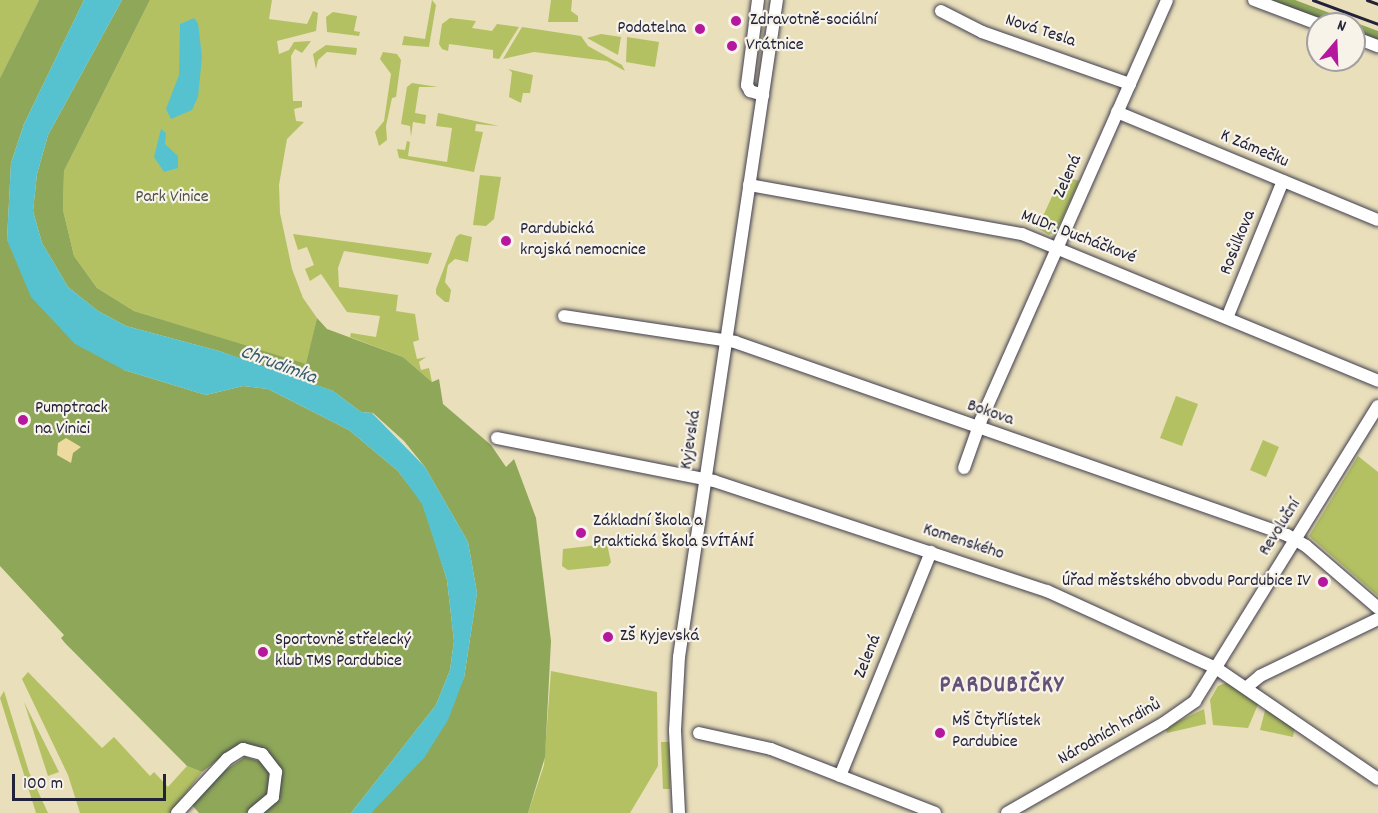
<!DOCTYPE html>
<meta charset="utf-8">
<style>
body{margin:0}
#map{position:relative;width:1378px;height:813px;overflow:hidden;background:#e9dfbb;font-family:Dekko,sans-serif}
div>[style]{position:absolute}
.green>*{inset:0;background:#b3c163}
.forest>*{inset:0;background:#8ea759}
.sand>*{inset:0;background:#eeda9e}
.water>*{inset:0;background:#56c2cf}
.roads{filter:drop-shadow(0 0 2px #403e4e) drop-shadow(0 0 2px #403e4e)}
.minor>*{height:12px;margin:-6px;padding:0 6px;transform-origin:6px;border-radius:6px;background:#fff}
.rail>*{height:3px;margin:-1.5px;padding:0 1.5px;transform-origin:1.5px;border-radius:1.5px;background:#22223b}
.dots>*{width:16px;height:16px;translate:-50% -50%;box-sizing:border-box;border:3px solid #f7f3e8;border-radius:50%}
span{translate:-50% -50%;white-space:nowrap;text-align:center;line-height:1.15;-webkit-text-stroke:4.5px #f7f3e8;paint-order:stroke}
.poi-label{font-size:18px;color:#22223b}
.left{translate:0 -50%;text-align:left}
.right{translate:-100% -50%;text-align:right}
.street-label{font-size:18px;color:#22223b}
.park-label{font-size:18px;color:#4e5247}
.water-label{font-size:20px;color:#345a6f;font-style:italic}
.district-label{font-size:24px;color:#635178;font-weight:700;letter-spacing:1.5px}
.north{position:absolute;left:1306px;top:12px;width:60px;height:60px;box-sizing:border-box;background:#f7f3e8;border:2px solid #a29fa3;border-radius:50%;rotate:19deg;font-size:16px;font-weight:700;line-height:24px;text-align:center;color:#22223b}
.north::after{content:'';display:block;margin:auto;width:21px;height:27px;background:#b5179e;clip-path:polygon(50% 0,100% 100%,50% 72%,0 100%)}
.scale{position:absolute;left:12px;top:774px;width:154px;height:27px;box-sizing:border-box;border:3px solid #22223b;border-top:0;padding-left:8px;font-size:18px;line-height:21px;white-space:nowrap;color:#22223b;-webkit-text-stroke:4px #f7f3e8;paint-order:stroke}
</style>
<div id="map">
<div class="green">
<i style="clip-path:polygon(0 0,39px 0,0 78px)"></i>
<i style="clip-path:polygon(150px 0,272px 0,269px 19px,307px 24px,313px 11px,318px 13px,316px 31px,277px 41px,279px 54px,289px 50px,294px 42px,311px 41px,302px 53px,295px 49px,291px 56px,293px 101px,302px 101px,302px 107px,294px 109px,296px 121px,304px 122px,287px 139px,279px 185px,280px 213px,292px 269px,303px 298px,317px 318px,307px 365px,134px 311px,97px 288px,74px 256px,63px 210px,64px 171px)"></i>
<i style="clip-path:polygon(432px 0,436px 5px,429px 47px,402px 45px,404px 36px,425px 39px)"></i>
<i style="clip-path:polygon(551px 0,572px 0,571px 11px,578px 16px,578px 22px,548px 22px)"></i>
<i style="clip-path:polygon(333px 12px,357px 16px,354px 31px,360px 32px,359px 36px,327px 32px,326px 17px)"></i>
<i style="clip-path:polygon(450px 18px,476px 21px,472px 28px,492px 31px,497px 24px,519px 27px,499px 59px,493px 58px,493px 50px,449px 44px,448px 51px,442px 49px,439px 44px,442px 24px)"></i>
<i style="clip-path:polygon(522px 27px,581px 36px,588px 46px,622px 65px,625px 71px,607px 61px,534px 52px,503px 59px)"></i>
<i style="clip-path:polygon(601px 34px,621px 37px,618px 55px,587px 38px)"></i>
<i style="clip-path:polygon(627px 37px,659px 42px,655px 67px,626px 62px)"></i>
<i style="clip-path:polygon(326px 45px,357px 48px,356px 55px,327px 52px,318px 60px,316px 69px,313px 54px)"></i>
<i style="clip-path:polygon(383px 52px,397px 54px,401px 60px,396px 97px,392px 98px,386px 126px,387px 140px,379px 146px,375px 132px,384px 121px,391px 74px,380px 59px)"></i>
<i style="clip-path:polygon(508px 69px,533px 75px,530px 93px,523px 93px,521px 103px,509px 97px,512px 72px)"></i>
<i style="clip-path:polygon(412px 83px,438px 87px,419px 87px,415px 113px,426px 115px,425px 124px,413px 122px,411px 137px,410px 126px,401px 124px,407px 87px)"></i>
<i style="clip-path:polygon(438px 113px,499px 126px,476px 124px,475px 131px,483px 132px,474px 172px,399px 158px,397px 149px,405px 150px,407px 141px,410px 142px,408px 156px,447px 162px,452px 128px,436px 126px)"></i>
<i style="clip-path:polygon(480px 175px,501px 177px,494px 219px,486px 226px,473px 225px)"></i>
<i style="clip-path:polygon(1062px 175px,1079px 181px,1056px 232px,1049px 235px,1032px 225px,1037px 214px,1043px 216px)"></i>
<i style="clip-path:polygon(293px 234px,432px 253px,428px 264px,344px 251px,338px 268px,339px 287px,398px 295px,396px 311px,415px 314px,419px 340px,413px 342px,417px 359px,426px 357px,419px 362px,421px 370px,429px 368px,432px 382px,403px 357px,350px 337px,351px 333px,376px 337px,380px 316px,347px 312px,321px 274px,310px 281px,305px 269px,314px 265px,307px 247px,298px 250px)"></i>
<i style="clip-path:polygon(460px 234px,472px 237px,468px 262px,455px 259px,448px 265px,445px 282px,451px 290px,449px 302px,445px 302px,436px 294px,436px 289px,456px 237px)"></i>
<i style="clip-path:polygon(1176px 396px,1198px 404px,1182px 446px,1160px 438px)"></i>
<i style="clip-path:polygon(1263px 440px,1279px 447px,1266px 477px,1250px 470px)"></i>
<i style="clip-path:polygon(1358px 456px,1378px 472px,1378px 596px,1309px 536px)"></i>
<i style="clip-path:polygon(607px 544px,611px 562px,608px 566px,568px 570px,562px 566px,563px 549px)"></i>
<i style="clip-path:polygon(551px 671px,657px 692px,658px 766px,630px 813px,528px 813px,544px 765px)"></i>
<i style="clip-path:polygon(28px 672px,102px 748px,114px 737px,150px 776px,154px 772px,168px 787px,187px 766px,202px 772px,171px 813px,80px 813px,68px 775px,22px 679px)"></i>
<i style="clip-path:polygon(1226px 683px,1259px 702px,1248px 728px,1213px 725px,1210px 700px,1218px 686px)"></i>
<i style="clip-path:polygon(4px 691px,29px 772px,48px 813px,36px 813px,0 698px)"></i>
<i style="clip-path:polygon(24px 702px,59px 772px,48px 776px)"></i>
<i style="clip-path:polygon(1266px 707px,1295px 726px,1293px 737px,1260px 730px)"></i>
<i style="clip-path:polygon(1204px 709px,1206px 724px,1167px 733px,1165px 728px)"></i>
<i style="clip-path:polygon(661px 742px,670px 742px,670px 789px,663px 789px)"></i>
</div>
<div class="forest">
<i style="clip-path:polygon(39px 0,84px 0,24px 124px,11px 163px,7px 240px,124px 370px,206px 395px,243px 386px,268px 389px,349px 430px,398px 471px,423px 504px,447px 580px,454px 641px,450px 670px,436px 705px,351px 813px,258px 813px,273px 803px,279px 769px,272px 756px,260px 748px,229px 751px,202px 772px,187px 766px,65px 643px,61px 638px,64px 635px,0 566px,0 78px)"></i>
<i style="clip-path:polygon(122px 0,150px 0,64px 171px,63px 210px,74px 256px,97px 288px,134px 311px,306px 364px,317px 318px,327px 329px,403px 357px,432px 382px,439px 379px,443px 404px,491px 445px,506px 467px,514px 459px,536px 518px,551px 641px,545px 757px,528px 813px,371px 813px,464px 678px,477px 593px,468px 542px,425px 467px,404px 441px,373px 413px,361px 412px,333px 391px,219px 351px,126px 326px,98px 311px,68px 287px,42px 243px,33px 211px,37px 174px,48px 135px)"></i>
<i style="clip-path:polygon(1268px 0,1295px 0,1378px 31px,1378px 40px,1354px 31px,1354px 24px,1334px 24px)"></i>
<i style="clip-path:polygon(245px 757px,265px 763px,273px 779px,272px 791px,259px 806px,246px 813px,199px 813px,191px 804px,221px 773px)"></i>
</div>
<div class="sand">
<i style="clip-path:polygon(66px 438px,81px 447px,73px 453px,71px 463px,57px 455px,58px 443px)"></i>
</div>
<div class="water">
<i style="clip-path:polygon(84px 0,122px 0,48px 135px,37px 174px,33px 211px,42px 243px,68px 287px,98px 311px,126px 326px,219px 351px,287px 374px,333px 391px,361px 412px,372px 413px,425px 467px,468px 542px,477px 593px,464px 678px,448px 720px,424px 758px,371px 813px,351px 813px,436px 705px,450px 670px,454px 641px,447px 580px,422px 504px,398px 471px,349px 430px,268px 389px,243px 386px,206px 395px,124px 370px,75px 344px,31px 297px,7px 240px,11px 163px,24px 124px)"></i>
<i style="clip-path:polygon(194px 18px,198px 23px,202px 57px,198px 97px,192px 110px,171px 119px,166px 109px,179px 75px,180px 24px)"></i>
<i style="clip-path:polygon(161px 129px,166px 133px,165px 144px,178px 156px,178px 168px,164px 172px,154px 157px)"></i>
</div>
<div class="roads">
<div class="minor">
<i style="left:758px;top:0;width:86px;rotate:97.4deg"></i>
<i style="left:747px;top:85px;width:7px;rotate:63deg"></i>
<i style="left:750px;top:91px;width:14px;rotate:17deg"></i>
<i style="left:1254px;top:0;width:68px;rotate:20.6deg"></i>
<i style="left:941px;top:11px;width:46px;rotate:27.1deg"></i>
<i style="left:982px;top:32px;width:157px;rotate:19.4deg"></i>
<i style="left:1354px;top:37px;width:26px;rotate:21deg"></i>
<i style="left:1117px;top:112px;width:282px;rotate:22.5deg"></i>
<i style="left:749px;top:185px;width:277px;rotate:10.2deg"></i>
<i style="left:1022px;top:234px;width:385px;rotate:22.4deg"></i>
<i style="left:564px;top:316px;width:173px;rotate:8.6deg"></i>
<i style="left:735px;top:342px;width:585px;rotate:19.27deg"></i>
<i style="left:1287px;top:535px;width:22px;rotate:30deg"></i>
<i style="left:1306px;top:546px;width:95px;rotate:40.7deg"></i>
<i style="left:1227px;top:318px;width:148px;rotate:-67.8deg"></i>
<i style="left:497px;top:438px;width:221px;rotate:11.2deg"></i>
<i style="left:714px;top:481px;width:351px;rotate:18.3deg"></i>
<i style="left:1047px;top:591px;width:186px;rotate:24.5deg"></i>
<i style="left:1216px;top:668px;width:196px;rotate:34.4deg"></i>
<i style="left:964px;top:468px;width:51px;rotate:-70.5deg"></i>
<i style="left:981px;top:420px;width:459px;rotate:-66.1deg"></i>
<i style="left:1247px;top:687px;width:17px;rotate:-40deg"></i>
<i style="left:1260px;top:676px;width:131px;rotate:-25.8deg"></i>
<i style="left:699px;top:733px;width:74px;rotate:12.5deg"></i>
<i style="left:771px;top:749px;width:176px;rotate:21.3deg"></i>
<i style="left:840px;top:776px;width:242px;rotate:-67.9deg"></i>
<i style="left:177px;top:813px;width:74px;rotate:-47.2deg"></i>
<i style="left:227px;top:759px;width:19px;rotate:-32deg"></i>
<i style="left:243px;top:749px;width:20px;rotate:15deg"></i>
<i style="left:262px;top:754px;width:23px;rotate:52deg"></i>
<i style="left:276px;top:772px;width:25px;rotate:97deg"></i>
<i style="left:273px;top:797px;width:25px;rotate:140deg"></i>
<i style="left:679px;top:813px;width:83px;rotate:-92.8deg"></i>
<i style="left:675px;top:730px;width:73px;rotate:-86.9deg"></i>
<i style="left:679px;top:657px;width:664px;rotate:-81.52deg"></i>
<i style="left:1007px;top:813px;width:181px;rotate:-29.8deg"></i>
<i style="left:1164px;top:723px;width:38px;rotate:-35deg"></i>
<i style="left:1195px;top:701px;width:347px;rotate:-58.2deg"></i>
</div>
</div>
<div class="rail">
<i style="left:1313px;top:0;width:69px;rotate:20.3deg"></i>
<i style="left:1367px;top:0;width:12px;rotate:20deg"></i>
</div>
<div class="dots">
<i style="left:736px;top:21px;background:#b5179e"></i>
<i style="left:700px;top:29px;background:#b5179e"></i>
<i style="left:732px;top:46px;background:#b5179e"></i>
<i style="left:506px;top:241px;background:#b5179e"></i>
<i style="left:23px;top:420px;background:#b5179e"></i>
<i style="left:581px;top:533px;background:#b5179e"></i>
<i style="left:1323px;top:582px;background:#b5179e"></i>
<i style="left:608px;top:637px;background:#b5179e"></i>
<i style="left:263px;top:652px;background:#b5179e"></i>
<i style="left:940px;top:733px;background:#b5179e"></i>
</div>
<div class="poi-label">
<span class="left" style="left:750px;top:21px">Zdravotně-sociální</span>
<span class="right" style="left:686px;top:29px">Podatelna</span>
<span class="left" style="left:746px;top:46px">Vrátnice</span>
<span class="left" style="left:520px;top:241px">Pardubická<br>krajská nemocnice</span>
<span class="left" style="left:35px;top:420px">Pumptrack<br>na Vinici</span>
<span class="left" style="left:593px;top:533px">Základní škola a<br>Praktická škola SVÍTÁNÍ</span>
<span class="right" style="left:1311px;top:582px">Úřad městského obvodu Pardubice IV</span>
<span class="left" style="left:620px;top:637px">ZŠ Kyjevská</span>
<span class="left" style="left:275px;top:652px">Sportovně střelecký<br>klub TMS Pardubice</span>
<span class="left" style="left:952px;top:733px">MŠ Čtyřlístek<br>Pardubice</span>
</div>
<div class="street-label">
<span style="left:1040px;top:32px;rotate:18deg">Nová Tesla</span>
<span style="left:1254px;top:150px;rotate:23deg">K Zámečku</span>
<span style="left:1069px;top:177px;rotate:-66deg">Zelená</span>
<span style="left:1078px;top:238px;rotate:21deg">MUDr. Ducháčkové</span>
<span style="left:1239px;top:243px;rotate:-68deg">Rosůlkova</span>
<span style="left:990px;top:414px;rotate:19deg">Bokova</span>
<span style="left:692px;top:440px;rotate:-81deg">Kyjevská</span>
<span style="left:1281px;top:528px;rotate:-58deg">Revoluční</span>
<span style="left:963px;top:543px;rotate:18deg">Komenského</span>
<span style="left:869px;top:657px;rotate:-68deg">Zelená</span>
<span style="left:1110px;top:733px;rotate:-30deg">Národních hrdinů</span>
</div>
<div class="park-label">
<span style="left:172px;top:198px">Park Vinice</span>
</div>
<div class="water-label">
<span style="left:278px;top:366px;rotate:20deg">Chrudimka</span>
</div>
<div class="district-label">
<span style="left:1002px;top:687px">PARDUBIČKY</span>
</div>
<div class="north">N</div>
<div class="scale">100 m</div>
</div>
